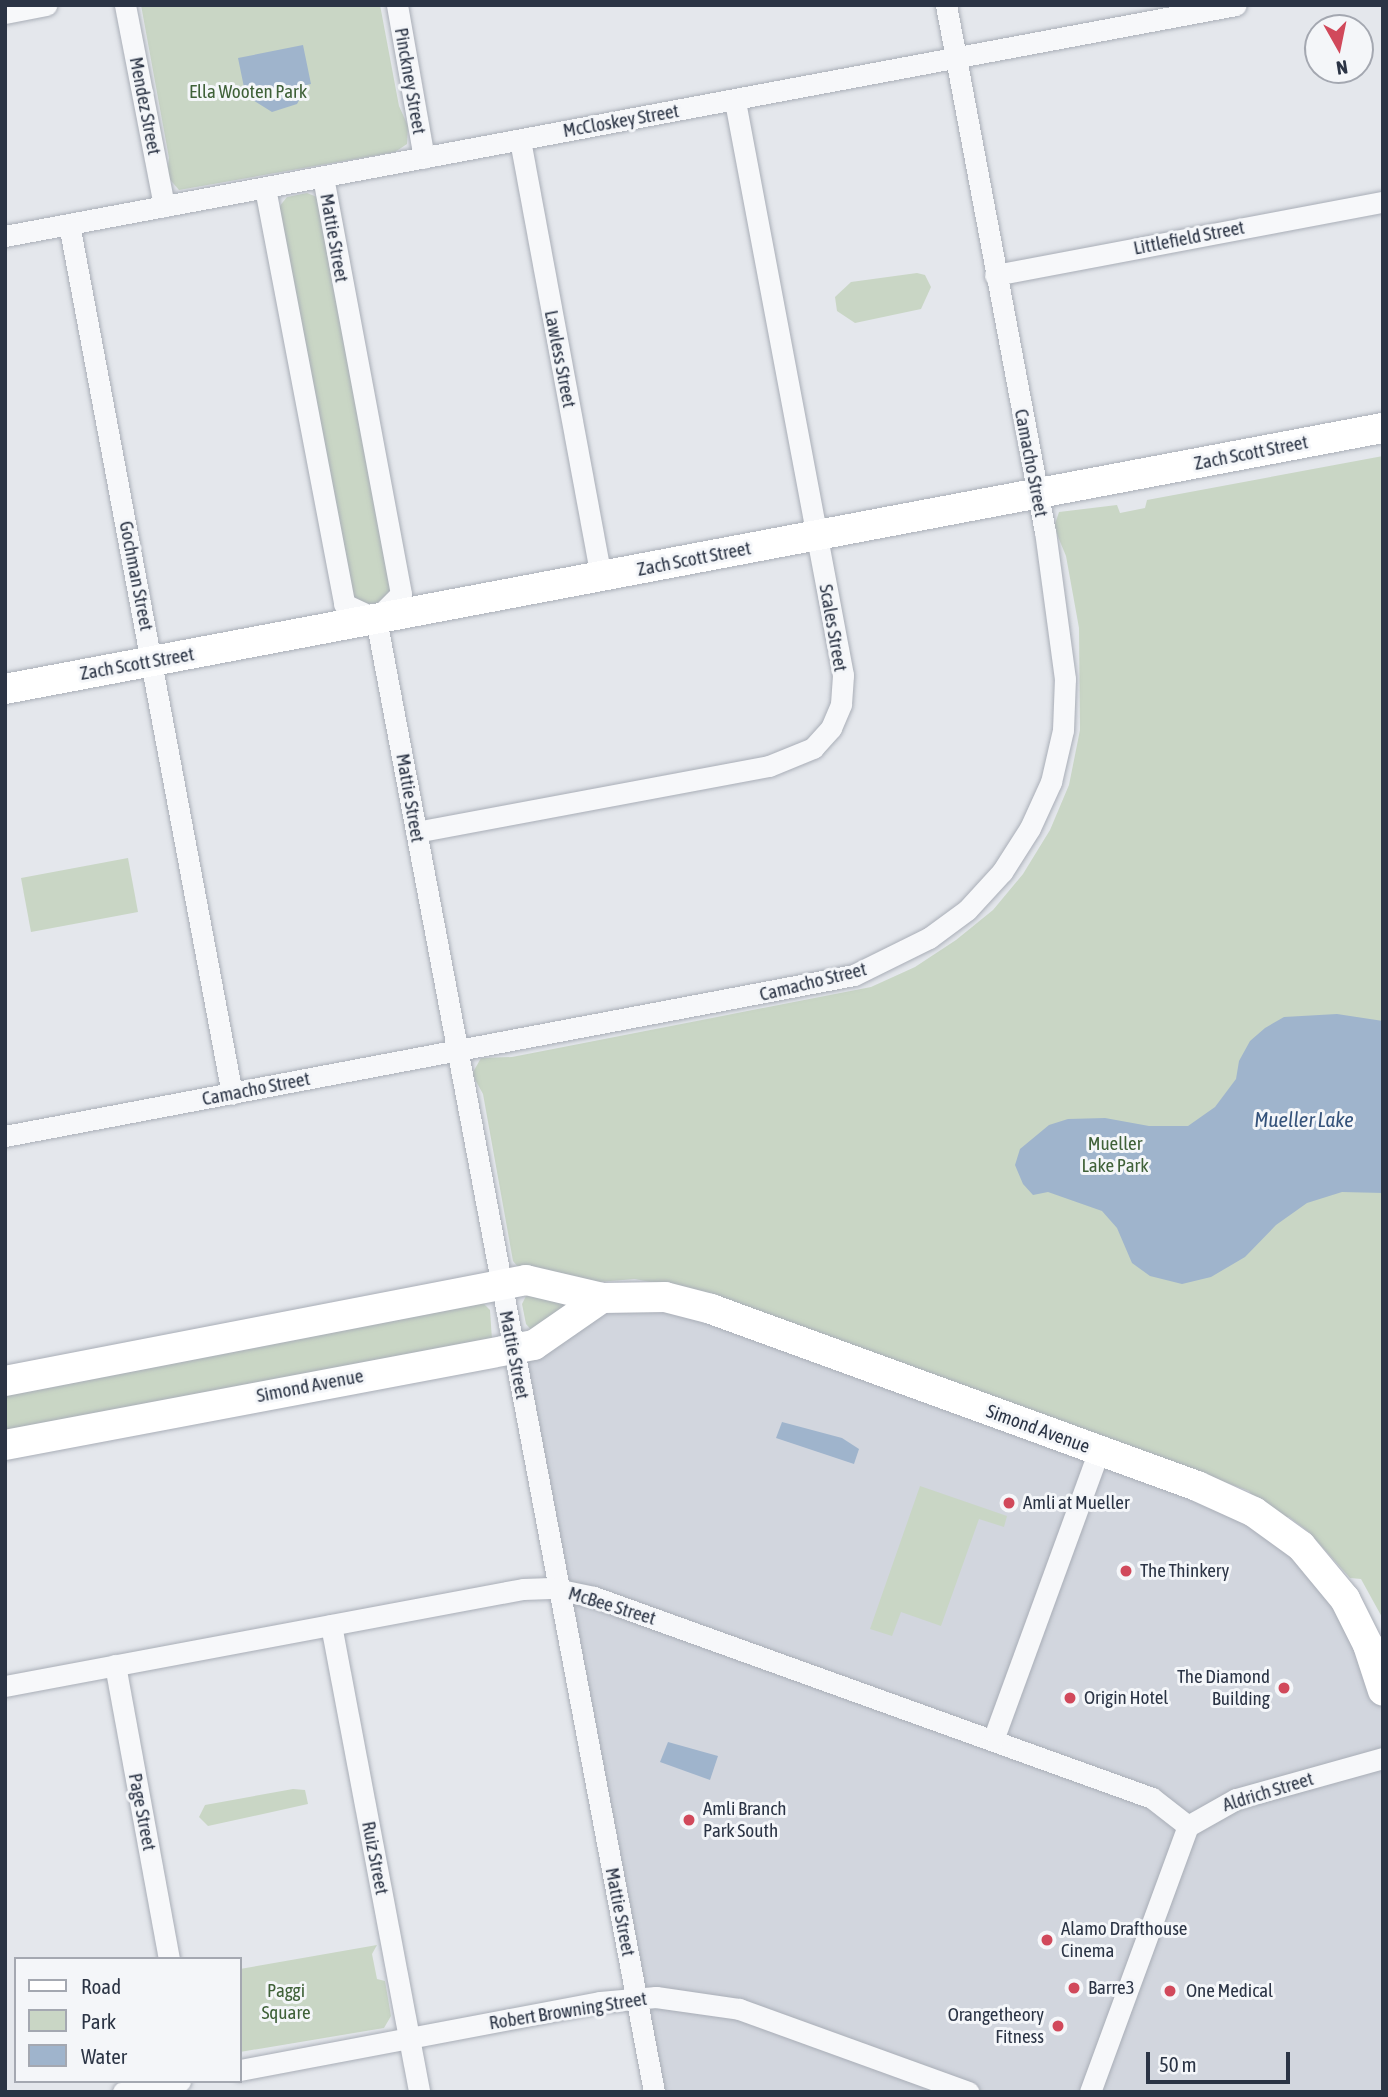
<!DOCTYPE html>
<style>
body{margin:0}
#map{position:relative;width:1388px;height:2097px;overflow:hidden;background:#e4e7ec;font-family:"Asap Condensed",sans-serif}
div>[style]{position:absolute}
.built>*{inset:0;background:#d2d6de}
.green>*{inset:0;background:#c9d6c5}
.water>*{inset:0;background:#9fb4cc}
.roads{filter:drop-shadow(0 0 2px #a9aeb7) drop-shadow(0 0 2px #a9aeb7)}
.street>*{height:21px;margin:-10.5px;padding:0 10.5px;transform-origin:10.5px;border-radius:10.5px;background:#f7f8fa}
.secondary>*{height:30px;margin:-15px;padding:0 15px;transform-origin:15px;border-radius:15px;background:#fff}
.dots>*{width:19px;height:19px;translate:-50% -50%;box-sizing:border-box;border:4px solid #f4f6f9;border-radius:50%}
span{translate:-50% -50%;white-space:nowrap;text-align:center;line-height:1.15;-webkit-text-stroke:6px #f4f6f9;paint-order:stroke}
.street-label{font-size:19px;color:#2b3445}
.park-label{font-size:19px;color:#3f6138}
.poi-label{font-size:19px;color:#2b3445}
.left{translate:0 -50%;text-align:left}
.right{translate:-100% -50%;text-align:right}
.water-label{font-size:21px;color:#34527a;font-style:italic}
.frame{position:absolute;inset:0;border:7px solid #2b3445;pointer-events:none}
.legend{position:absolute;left:14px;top:1957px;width:228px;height:126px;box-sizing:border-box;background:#f4f6f9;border:2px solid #a4a8b1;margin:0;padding:9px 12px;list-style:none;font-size:21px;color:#2b3445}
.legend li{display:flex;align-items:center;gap:14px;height:35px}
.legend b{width:35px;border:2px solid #a4a8b1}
.north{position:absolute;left:1304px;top:14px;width:70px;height:70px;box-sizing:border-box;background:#f4f6f9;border:2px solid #a4a8b1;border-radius:50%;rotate:171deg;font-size:19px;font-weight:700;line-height:28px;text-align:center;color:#2b3445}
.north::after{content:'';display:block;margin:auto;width:24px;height:32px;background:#d1495b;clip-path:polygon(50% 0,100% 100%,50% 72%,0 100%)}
.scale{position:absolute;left:1146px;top:2052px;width:144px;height:32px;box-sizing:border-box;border:4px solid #2b3445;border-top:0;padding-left:9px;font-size:21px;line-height:24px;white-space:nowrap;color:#2b3445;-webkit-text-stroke:5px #f4f6f9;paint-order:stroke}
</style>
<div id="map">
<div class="built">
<i style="clip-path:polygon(665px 1297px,897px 1377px,1301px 1546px,1383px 1691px,1383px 2092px,653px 2092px,513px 1349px,576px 1316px)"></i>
</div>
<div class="green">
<i style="clip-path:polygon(141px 5px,380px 5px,399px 106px,408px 126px,407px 144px,395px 152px,179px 190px,167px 176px,169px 158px)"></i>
<i style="clip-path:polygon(307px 193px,317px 197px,392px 587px,384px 602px,363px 605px,353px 598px,279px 207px,287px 197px)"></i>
<i style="clip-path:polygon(917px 273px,925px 275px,931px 287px,921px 309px,855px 323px,837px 311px,835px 297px,851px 282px)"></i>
<i style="clip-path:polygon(1383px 456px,1383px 1619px,1361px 1579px,1350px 1578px,1309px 1532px,1289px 1517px,1280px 1518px,1257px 1504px,1249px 1491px,711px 1294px,635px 1279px,586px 1283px,519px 1268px,513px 1261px,483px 1094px,472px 1074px,481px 1058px,512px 1057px,871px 987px,915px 967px,956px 940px,993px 910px,1023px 874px,1050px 830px,1069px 785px,1080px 730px,1079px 628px,1066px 556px,1054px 527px,1059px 512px,1117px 505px,1120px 513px,1145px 508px,1147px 500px)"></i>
<i style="clip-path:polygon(128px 858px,138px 912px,31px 932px,21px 878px)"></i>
<i style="clip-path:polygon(527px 1294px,572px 1300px,534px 1333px,526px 1324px,522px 1304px)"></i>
<i style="clip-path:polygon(480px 1300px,490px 1310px,492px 1340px,5px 1435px,5px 1389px)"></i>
<i style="clip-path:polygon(920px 1486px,1007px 1516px,1004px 1527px,979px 1519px,941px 1626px,901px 1612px,892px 1636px,870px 1629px)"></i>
<i style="clip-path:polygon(293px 1789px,305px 1790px,308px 1804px,208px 1826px,199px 1817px,205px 1805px)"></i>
<i style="clip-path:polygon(377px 1945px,372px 1954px,377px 1979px,385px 1981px,391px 2016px,384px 2028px,240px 2052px,240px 1969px)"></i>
</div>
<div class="water">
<i style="clip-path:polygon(303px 45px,311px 84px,285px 90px,306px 88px,297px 104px,272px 112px,251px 99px,272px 92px,246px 97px,238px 58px)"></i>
<i style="clip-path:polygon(1337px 1014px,1383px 1021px,1383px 1193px,1342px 1192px,1307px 1203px,1276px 1225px,1245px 1257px,1211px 1277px,1182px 1284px,1150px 1276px,1132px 1263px,1117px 1228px,1102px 1211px,1048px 1192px,1033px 1195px,1023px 1184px,1015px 1165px,1020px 1149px,1049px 1125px,1068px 1119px,1105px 1118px,1149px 1126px,1188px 1126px,1215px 1107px,1236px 1079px,1239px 1061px,1250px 1041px,1265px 1028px,1284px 1017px)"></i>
<i style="clip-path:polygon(782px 1422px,842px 1438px,859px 1449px,854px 1464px,776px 1438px)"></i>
<i style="clip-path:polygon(668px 1742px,718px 1756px,710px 1780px,660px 1762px)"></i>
</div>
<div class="roads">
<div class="street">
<i style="left:125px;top:5px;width:205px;rotate:79deg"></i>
<i style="left:397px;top:5px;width:155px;rotate:80deg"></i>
<i style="left:5px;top:13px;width:42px;rotate:-11deg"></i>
<i style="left:520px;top:140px;width:444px;rotate:79.5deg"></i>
<i style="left:323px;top:177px;width:424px;rotate:79.4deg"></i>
<i style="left:401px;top:594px;width:35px;rotate:135deg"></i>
<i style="left:265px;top:188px;width:423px;rotate:79.2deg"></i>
<i style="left:344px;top:604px;width:35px;rotate:25deg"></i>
<i style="left:69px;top:224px;width:885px;rotate:79.39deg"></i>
<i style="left:5px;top:236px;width:1252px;rotate:-10.63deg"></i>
<i style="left:995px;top:275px;width:395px;rotate:-10.7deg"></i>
<i style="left:376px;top:619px;width:1499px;rotate:79.31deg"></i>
<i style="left:416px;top:832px;width:359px;rotate:-10.6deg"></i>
<i style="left:769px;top:766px;width:48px;rotate:-22.2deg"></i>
<i style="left:813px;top:748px;width:27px;rotate:-48deg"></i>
<i style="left:831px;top:728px;width:26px;rotate:-67deg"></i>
<i style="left:841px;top:704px;width:29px;rotate:-86deg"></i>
<i style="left:843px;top:675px;width:584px;rotate:-100.66deg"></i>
<i style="left:5px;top:1136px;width:864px;rotate:-10.74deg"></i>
<i style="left:854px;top:975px;width:84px;rotate:-26.3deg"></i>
<i style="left:929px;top:938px;width:47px;rotate:-36.4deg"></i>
<i style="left:967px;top:910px;width:52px;rotate:-47.4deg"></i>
<i style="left:1002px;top:872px;width:52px;rotate:-57.5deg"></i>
<i style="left:1030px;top:828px;width:51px;rotate:-65.5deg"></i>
<i style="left:1051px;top:782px;width:53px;rotate:-77deg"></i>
<i style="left:1063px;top:730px;width:51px;rotate:-87.8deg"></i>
<i style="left:1065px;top:679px;width:148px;rotate:-97.7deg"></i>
<i style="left:1045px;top:532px;width:536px;rotate:-100.64deg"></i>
<i style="left:331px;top:1625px;width:475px;rotate:79.3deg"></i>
<i style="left:115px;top:1665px;width:299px;rotate:79.6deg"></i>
<i style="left:5px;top:1686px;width:527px;rotate:-10.61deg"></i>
<i style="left:523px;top:1589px;width:28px;rotate:-2deg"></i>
<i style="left:551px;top:1588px;width:44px;rotate:11.8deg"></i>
<i style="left:594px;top:1597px;width:593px;rotate:19.81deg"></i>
<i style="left:1152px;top:1798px;width:46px;rotate:37.9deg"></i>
<i style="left:993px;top:1740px;width:308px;rotate:-69.9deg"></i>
<i style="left:240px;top:2070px;width:366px;rotate:-10.7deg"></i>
<i style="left:600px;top:2002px;width:56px;rotate:-5.1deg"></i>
<i style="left:656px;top:1997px;width:84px;rotate:8.2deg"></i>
<i style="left:739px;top:2009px;width:244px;rotate:19.9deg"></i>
<i style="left:123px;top:2092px;width:58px;rotate:-10.9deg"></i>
<i style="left:1090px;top:2092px;width:283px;rotate:-69.8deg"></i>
<i style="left:1188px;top:1826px;width:55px;rotate:-29.4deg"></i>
<i style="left:1236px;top:1799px;width:153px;rotate:-15.6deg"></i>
</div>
<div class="secondary">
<i style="left:5px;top:689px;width:1402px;rotate:-10.73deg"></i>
<i style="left:5px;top:1381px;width:531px;rotate:-10.97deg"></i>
<i style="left:526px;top:1280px;width:78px;rotate:13.3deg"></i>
<i style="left:602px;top:1298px;width:63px;rotate:-0.9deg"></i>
<i style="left:665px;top:1297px;width:48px;rotate:14.6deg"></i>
<i style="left:711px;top:1309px;width:517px;rotate:20.01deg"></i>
<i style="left:1197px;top:1486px;width:63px;rotate:24.5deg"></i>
<i style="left:1254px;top:1512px;width:58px;rotate:35.9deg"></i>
<i style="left:1301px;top:1546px;width:69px;rotate:50.3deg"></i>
<i style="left:1345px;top:1599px;width:51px;rotate:63.4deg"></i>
<i style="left:1368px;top:1645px;width:48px;rotate:71.9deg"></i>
<i style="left:5px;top:1445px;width:538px;rotate:-10.7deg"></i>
<i style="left:534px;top:1345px;width:83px;rotate:-34.7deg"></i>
</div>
</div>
<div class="dots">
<i style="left:1009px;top:1503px;background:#d1495b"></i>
<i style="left:1126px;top:1571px;background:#d1495b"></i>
<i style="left:1284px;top:1688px;background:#d1495b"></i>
<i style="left:1070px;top:1698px;background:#d1495b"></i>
<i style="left:689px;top:1820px;background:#d1495b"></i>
<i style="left:1047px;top:1940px;background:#d1495b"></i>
<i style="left:1074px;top:1988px;background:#d1495b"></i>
<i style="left:1170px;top:1991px;background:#d1495b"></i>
<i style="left:1058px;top:2026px;background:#d1495b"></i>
</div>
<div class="street-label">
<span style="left:410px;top:81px;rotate:80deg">Pinckney Street</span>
<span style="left:145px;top:106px;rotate:79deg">Mendez Street</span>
<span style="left:621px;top:121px;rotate:-10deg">McCloskey Street</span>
<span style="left:334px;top:238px;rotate:80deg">Mattie Street</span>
<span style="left:1189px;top:238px;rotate:-11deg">Littlefield Street</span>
<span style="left:560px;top:359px;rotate:79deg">Lawless Street</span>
<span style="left:1251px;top:453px;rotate:-11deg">Zach Scott Street</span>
<span style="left:1031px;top:463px;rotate:79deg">Camacho Street</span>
<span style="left:694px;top:559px;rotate:-11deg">Zach Scott Street</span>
<span style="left:136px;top:576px;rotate:79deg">Gochman Street</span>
<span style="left:833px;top:628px;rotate:80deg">Scales Street</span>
<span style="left:137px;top:664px;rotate:-10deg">Zach Scott Street</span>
<span style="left:410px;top:798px;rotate:80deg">Mattie Street</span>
<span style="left:813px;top:982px;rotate:-14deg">Camacho Street</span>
<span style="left:256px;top:1089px;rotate:-11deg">Camacho Street</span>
<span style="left:514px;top:1355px;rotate:79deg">Mattie Street</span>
<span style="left:310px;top:1386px;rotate:-11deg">Simond Avenue</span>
<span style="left:1038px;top:1429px;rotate:20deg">Simond Avenue</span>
<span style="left:612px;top:1606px;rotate:17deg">McBee Street</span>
<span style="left:1268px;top:1792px;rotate:-17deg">Aldrich Street</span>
<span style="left:142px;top:1812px;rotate:79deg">Page Street</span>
<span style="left:375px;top:1858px;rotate:79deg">Ruiz Street</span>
<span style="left:620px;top:1912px;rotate:79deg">Mattie Street</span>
<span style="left:568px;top:2011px;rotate:-9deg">Robert Browning Street</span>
</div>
<div class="park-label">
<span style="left:248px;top:92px">Ella Wooten Park</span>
<span style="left:1115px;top:1155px">Mueller<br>Lake Park</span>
<span style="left:286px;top:2002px">Paggi<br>Square</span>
</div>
<div class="poi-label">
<span class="left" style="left:1023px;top:1503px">Amli at Mueller</span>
<span class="left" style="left:1140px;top:1571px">The Thinkery</span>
<span class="right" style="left:1270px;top:1688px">The Diamond<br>Building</span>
<span class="left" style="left:1084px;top:1698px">Origin Hotel</span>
<span class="left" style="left:703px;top:1820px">Amli Branch<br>Park South</span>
<span class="left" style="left:1061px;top:1940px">Alamo Drafthouse<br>Cinema</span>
<span class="left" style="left:1088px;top:1988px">Barre3</span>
<span class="left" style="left:1186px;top:1991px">One Medical</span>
<span class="right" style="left:1044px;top:2026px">Orangetheory<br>Fitness</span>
</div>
<div class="water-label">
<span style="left:1304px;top:1119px">Mueller Lake</span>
</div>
<div class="frame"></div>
<ul class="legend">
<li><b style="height:9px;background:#fff"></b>Road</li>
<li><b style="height:19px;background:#c9d6c5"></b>Park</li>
<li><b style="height:19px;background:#9fb4cc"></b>Water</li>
</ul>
<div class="north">N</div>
<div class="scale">50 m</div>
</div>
